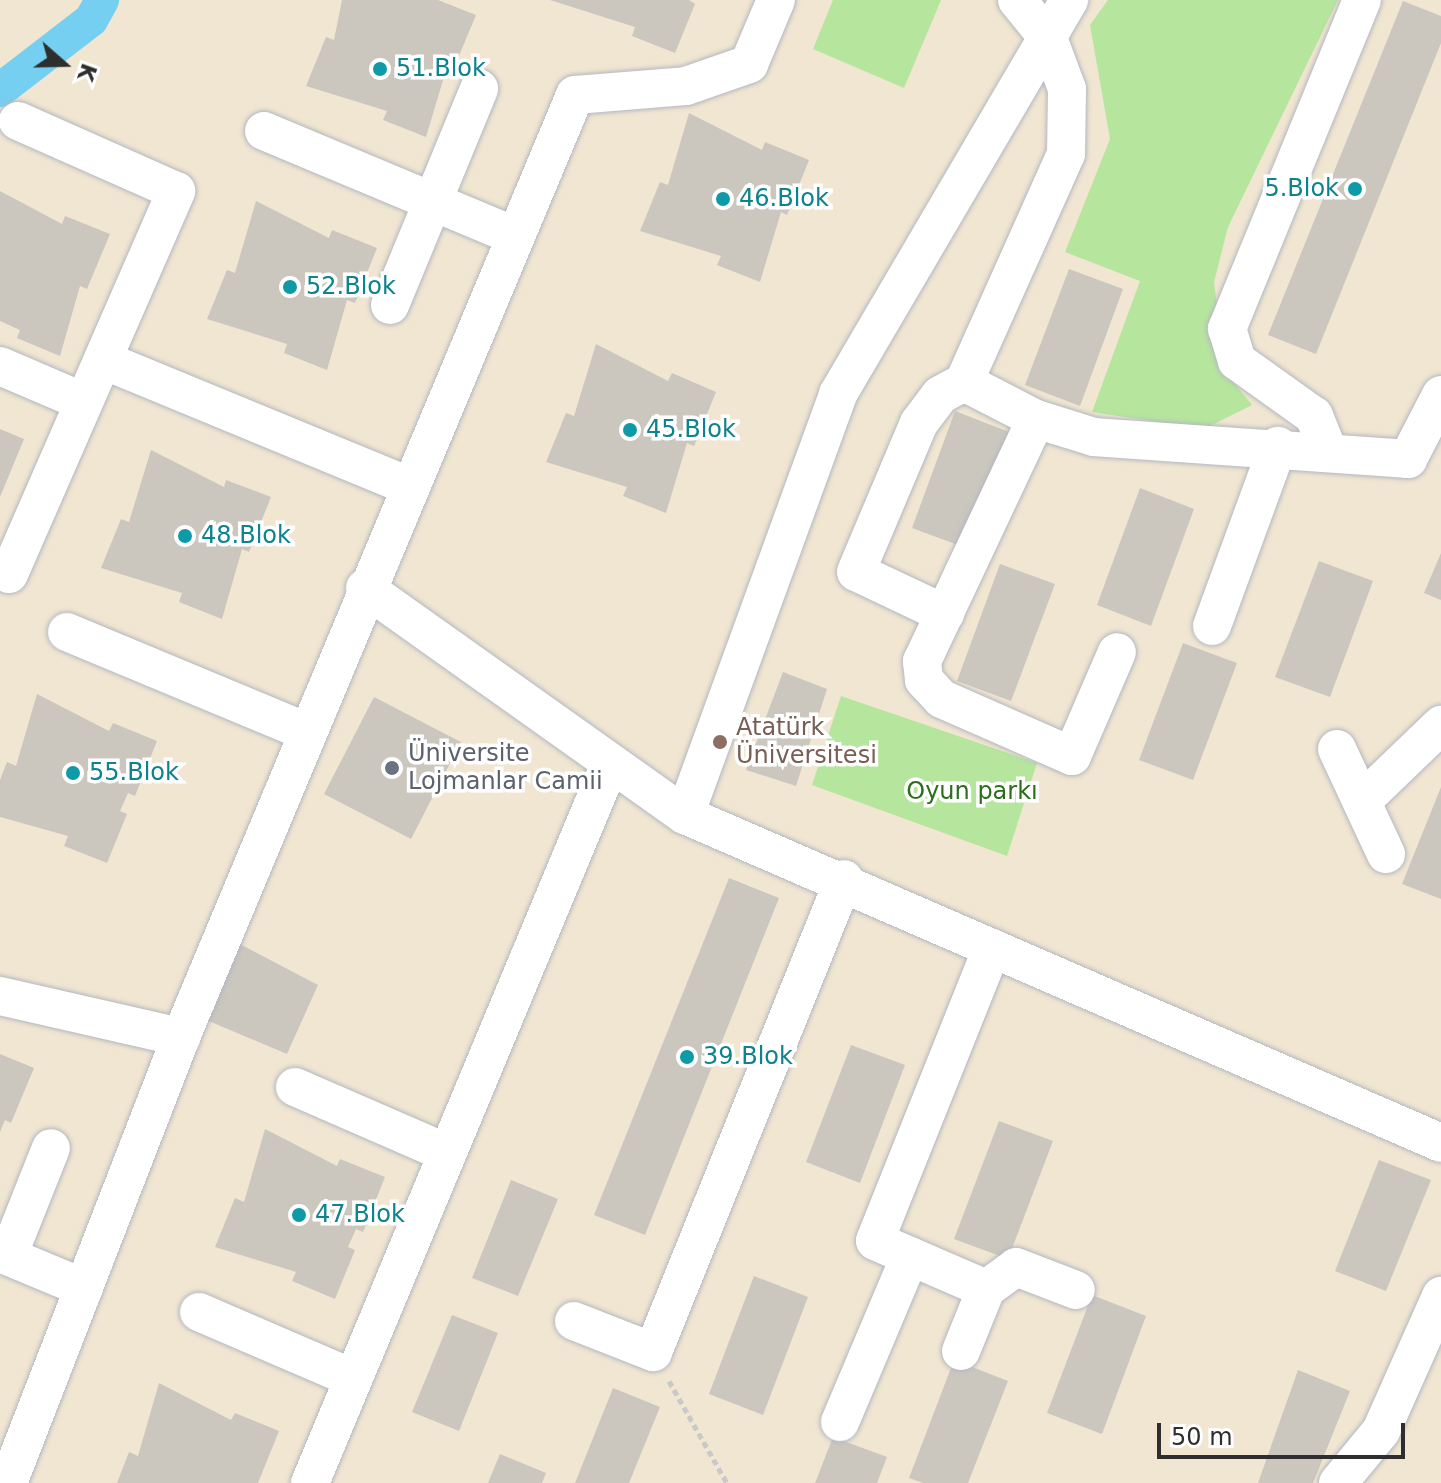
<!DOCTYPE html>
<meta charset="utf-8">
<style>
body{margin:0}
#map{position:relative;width:1441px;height:1483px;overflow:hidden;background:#efe9e1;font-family:"DejaVu Sans",sans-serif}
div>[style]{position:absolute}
.education>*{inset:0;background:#f0e6d1}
.green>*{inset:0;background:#b6e59e}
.canal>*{height:34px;margin:-17px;padding:0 17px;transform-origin:17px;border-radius:17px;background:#75cff0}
.building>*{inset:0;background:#cbc7bf}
.path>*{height:5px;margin-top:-2.5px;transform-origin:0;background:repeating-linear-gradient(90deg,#c9c9c9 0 6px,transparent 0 10px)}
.roads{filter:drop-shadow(0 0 2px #b4b7c1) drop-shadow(0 0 2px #b4b7c1)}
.minor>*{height:38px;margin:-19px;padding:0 19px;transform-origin:19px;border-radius:19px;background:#fff}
.dots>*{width:22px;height:22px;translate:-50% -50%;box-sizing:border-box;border:4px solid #fff;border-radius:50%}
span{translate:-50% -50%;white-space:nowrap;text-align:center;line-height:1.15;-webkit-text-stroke:7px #fff;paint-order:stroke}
.culture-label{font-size:24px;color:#0d838f}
.left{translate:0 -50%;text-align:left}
.right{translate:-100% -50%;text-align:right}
.education-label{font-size:24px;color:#785e54}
.worship-label{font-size:24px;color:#5b616d}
.park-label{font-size:24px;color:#2c6e1b}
.north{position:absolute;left:24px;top:24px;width:80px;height:80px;-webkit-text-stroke:6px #fff;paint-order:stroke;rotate:110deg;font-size:22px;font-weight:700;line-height:32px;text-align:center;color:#2e2e2e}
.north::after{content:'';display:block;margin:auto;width:28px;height:36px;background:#2e2e2e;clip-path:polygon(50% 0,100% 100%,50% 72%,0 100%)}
.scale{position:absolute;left:1157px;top:1423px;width:248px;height:36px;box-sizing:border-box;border:4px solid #2e2e2e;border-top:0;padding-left:10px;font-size:24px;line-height:28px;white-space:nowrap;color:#2e2e2e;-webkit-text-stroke:6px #fff;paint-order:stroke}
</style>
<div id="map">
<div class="education">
<i style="clip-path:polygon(0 0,1441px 0,1441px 1483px,0 1483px)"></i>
</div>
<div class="green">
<i style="clip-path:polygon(833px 0,941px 0,904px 88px,813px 49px)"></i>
<i style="clip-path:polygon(1108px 0,1338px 0,1228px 227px,1214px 282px,1226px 373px,1252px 405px,1204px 429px,1092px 412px,1140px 281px,1065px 252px,1110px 139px,1090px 25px)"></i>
<i style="clip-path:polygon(841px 696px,1037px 763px,1007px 856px,812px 785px)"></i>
</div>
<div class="canal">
<i style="left:0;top:90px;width:115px;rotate:-37.6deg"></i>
<i style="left:91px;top:20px;width:23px;rotate:-61deg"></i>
</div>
<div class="building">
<i style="clip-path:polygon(342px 0,438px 0,476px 15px,453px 70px,447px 67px,426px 137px,383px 120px,387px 111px,306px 86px,326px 37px,334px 40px)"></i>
<i style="clip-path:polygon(550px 0,689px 0,695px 4px,675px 53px,632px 36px,635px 27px)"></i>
<i style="clip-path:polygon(1403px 1px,1441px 16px,1441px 43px,1316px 354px,1268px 335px)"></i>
<i style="clip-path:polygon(689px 113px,762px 150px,765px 142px,809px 160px,787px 215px,781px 212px,760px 282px,717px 265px,721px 256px,640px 231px,660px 182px,668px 185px)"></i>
<i style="clip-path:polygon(0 191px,62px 224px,65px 216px,110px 234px,87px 289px,80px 286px,60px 356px,17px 338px,20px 330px,0 321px)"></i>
<i style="clip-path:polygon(256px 201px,329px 238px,332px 230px,377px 248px,355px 303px,347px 300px,327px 370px,284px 353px,287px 344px,207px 319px,227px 270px,235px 273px)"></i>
<i style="clip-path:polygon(1069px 269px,1123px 289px,1080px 406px,1025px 385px)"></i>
<i style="clip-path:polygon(596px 344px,668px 381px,672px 373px,716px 392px,694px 446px,687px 443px,666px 513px,623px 496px,627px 487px,546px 462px,566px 413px,574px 416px)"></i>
<i style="clip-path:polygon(955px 411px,1009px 432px,966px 548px,912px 528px)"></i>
<i style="clip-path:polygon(0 429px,24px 439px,0 497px)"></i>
<i style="clip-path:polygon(151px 450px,224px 487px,226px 480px,271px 497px,249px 552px,242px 549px,222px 619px,179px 602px,182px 593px,101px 568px,121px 519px,129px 522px)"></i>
<i style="clip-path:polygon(1140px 488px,1194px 509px,1151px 626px,1097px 605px)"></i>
<i style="clip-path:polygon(1441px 553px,1441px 600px,1424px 593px)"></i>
<i style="clip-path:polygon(1319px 561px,1373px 581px,1330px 697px,1275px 677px)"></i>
<i style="clip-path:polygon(1000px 564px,1055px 584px,1011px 701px,957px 681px)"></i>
<i style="clip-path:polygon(1183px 643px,1237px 663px,1193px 780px,1139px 760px)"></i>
<i style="clip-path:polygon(783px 672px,827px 689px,796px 786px,746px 770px)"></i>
<i style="clip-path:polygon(37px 694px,109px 731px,113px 723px,157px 741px,135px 796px,128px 793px,120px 811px,127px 814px,107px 863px,64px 846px,68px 836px,0 817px,0 780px,7px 762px,16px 766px)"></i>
<i style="clip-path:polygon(374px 697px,461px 742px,411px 839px,324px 794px)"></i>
<i style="clip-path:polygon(1441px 787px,1441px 899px,1402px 884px)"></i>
<i style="clip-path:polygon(729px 878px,779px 898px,645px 1235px,594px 1215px)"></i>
<i style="clip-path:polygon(238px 943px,318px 985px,287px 1054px,204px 1019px)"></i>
<i style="clip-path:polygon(851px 1045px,905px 1065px,860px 1183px,806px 1162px)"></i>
<i style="clip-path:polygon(0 1054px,34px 1068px,11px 1123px,5px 1120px,0 1132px)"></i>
<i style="clip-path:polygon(999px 1121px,1053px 1141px,1008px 1259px,954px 1239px)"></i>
<i style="clip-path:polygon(265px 1129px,337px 1166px,340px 1159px,385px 1177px,363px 1232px,356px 1229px,348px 1247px,355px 1250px,335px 1299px,292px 1281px,296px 1272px,215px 1247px,235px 1198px,244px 1202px)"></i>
<i style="clip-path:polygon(1379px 1160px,1431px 1180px,1386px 1291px,1335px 1271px)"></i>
<i style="clip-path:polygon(511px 1180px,558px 1199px,518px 1296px,472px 1278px)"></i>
<i style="clip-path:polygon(754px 1276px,808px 1297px,763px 1415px,709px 1394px)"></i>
<i style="clip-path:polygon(1092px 1295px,1146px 1316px,1102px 1434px,1047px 1413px)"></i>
<i style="clip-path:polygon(452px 1315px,498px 1333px,459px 1431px,412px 1412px)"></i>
<i style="clip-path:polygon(954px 1360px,1008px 1381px,968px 1483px,923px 1483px,909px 1478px)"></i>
<i style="clip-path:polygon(1298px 1370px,1350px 1391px,1313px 1483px,1258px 1483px)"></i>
<i style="clip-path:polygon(159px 1383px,231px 1420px,235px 1413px,279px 1431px,258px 1483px,117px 1483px,129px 1452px,138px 1456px)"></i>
<i style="clip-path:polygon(613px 1388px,660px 1407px,629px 1483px,575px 1483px)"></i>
<i style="clip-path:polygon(833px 1437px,887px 1457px,877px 1483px,815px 1483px)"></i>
<i style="clip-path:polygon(500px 1454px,546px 1473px,542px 1483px,488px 1483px)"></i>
</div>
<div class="path">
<i style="left:669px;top:1381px;width:117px;rotate:60.4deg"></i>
</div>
<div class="roads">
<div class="minor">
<i style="left:264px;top:131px;width:272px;rotate:22.7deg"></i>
<i style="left:390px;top:305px;width:234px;rotate:-67.6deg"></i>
<i style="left:103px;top:360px;width:331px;rotate:22.4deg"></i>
<i style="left:0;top:366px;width:91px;rotate:23.2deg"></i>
<i style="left:964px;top:382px;width:81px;rotate:27.2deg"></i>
<i style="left:1036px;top:419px;width:61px;rotate:17.2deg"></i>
<i style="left:1094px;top:437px;width:315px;rotate:4deg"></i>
<i style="left:1408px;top:459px;width:72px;rotate:-62.7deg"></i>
<i style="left:1036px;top:419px;width:268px;rotate:115.2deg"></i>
<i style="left:922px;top:661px;width:19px;rotate:84deg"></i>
<i style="left:924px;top:680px;width:26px;rotate:47deg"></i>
<i style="left:942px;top:699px;width:142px;rotate:23.7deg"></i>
<i style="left:1072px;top:756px;width:113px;rotate:-66.6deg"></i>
<i style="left:1327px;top:448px;width:35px;rotate:-112deg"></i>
<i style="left:1314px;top:416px;width:95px;rotate:-144.5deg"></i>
<i style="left:1237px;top:361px;width:34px;rotate:-107deg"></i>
<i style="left:1227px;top:329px;width:356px;rotate:-67.7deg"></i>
<i style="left:9px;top:574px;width:418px;rotate:-66.4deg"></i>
<i style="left:176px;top:191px;width:173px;rotate:-156.1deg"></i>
<i style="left:365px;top:588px;width:392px;rotate:35.4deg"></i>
<i style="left:685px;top:815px;width:824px;rotate:23.45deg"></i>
<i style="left:945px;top:614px;width:98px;rotate:-154.7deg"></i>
<i style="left:856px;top:572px;width:162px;rotate:-67.1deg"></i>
<i style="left:919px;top:423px;width:35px;rotate:-53deg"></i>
<i style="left:940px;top:395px;width:27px;rotate:-28deg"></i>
<i style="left:964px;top:382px;width:250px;rotate:-65.9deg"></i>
<i style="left:1066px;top:154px;width:65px;rotate:-89.1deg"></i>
<i style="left:1067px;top:89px;width:54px;rotate:-110.4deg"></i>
<i style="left:1048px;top:38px;width:49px;rotate:-129.2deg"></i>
<i style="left:1212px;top:626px;width:192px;rotate:-69.9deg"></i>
<i style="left:67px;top:632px;width:260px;rotate:22.6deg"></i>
<i style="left:1337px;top:749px;width:116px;rotate:65deg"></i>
<i style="left:1362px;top:801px;width:110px;rotate:-43.9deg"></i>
<i style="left:685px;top:815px;width:448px;rotate:-70deg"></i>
<i style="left:838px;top:394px;width:457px;rotate:-59.6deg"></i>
<i style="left:992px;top:948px;width:315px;rotate:111.8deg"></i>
<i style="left:875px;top:1241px;width:121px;rotate:23.4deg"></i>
<i style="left:986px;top:1289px;width:37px;rotate:-36deg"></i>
<i style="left:1016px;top:1267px;width:64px;rotate:21deg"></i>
<i style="left:0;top:996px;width:186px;rotate:12.8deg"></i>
<i style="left:181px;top:1037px;width:1021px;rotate:-67.3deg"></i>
<i style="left:575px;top:95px;width:111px;rotate:-4.6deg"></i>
<i style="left:686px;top:86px;width:67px;rotate:-19.2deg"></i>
<i style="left:749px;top:64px;width:69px;rotate:-67.1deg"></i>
<i style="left:295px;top:1087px;width:166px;rotate:23.5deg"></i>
<i style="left:0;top:1253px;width:91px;rotate:22.6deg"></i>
<i style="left:8px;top:1256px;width:116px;rotate:-68.3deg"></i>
<i style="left:199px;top:1312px;width:164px;rotate:23.3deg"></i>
<i style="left:574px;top:1321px;width:85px;rotate:21.4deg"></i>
<i style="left:653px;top:1352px;width:510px;rotate:-68.01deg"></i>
<i style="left:961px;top:1351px;width:67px;rotate:-68deg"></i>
<i style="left:840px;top:1422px;width:180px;rotate:-67.1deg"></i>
<i style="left:8px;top:1483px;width:478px;rotate:-68.8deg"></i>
<i style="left:310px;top:1483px;width:777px;rotate:-67.36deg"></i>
<i style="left:1338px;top:1483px;width:67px;rotate:-50.4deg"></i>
<i style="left:1381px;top:1431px;width:148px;rotate:-66deg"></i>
</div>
</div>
<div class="dots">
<i style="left:380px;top:69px;background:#0f9aa8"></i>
<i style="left:1355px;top:189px;background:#0f9aa8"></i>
<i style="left:723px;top:199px;background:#0f9aa8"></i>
<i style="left:290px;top:287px;background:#0f9aa8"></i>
<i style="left:630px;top:430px;background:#0f9aa8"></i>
<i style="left:185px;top:536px;background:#0f9aa8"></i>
<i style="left:720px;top:742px;background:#8d6e63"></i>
<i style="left:392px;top:768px;background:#6b7280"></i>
<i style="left:73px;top:773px;background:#0f9aa8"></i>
<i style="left:687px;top:1057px;background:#0f9aa8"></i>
<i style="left:299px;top:1215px;background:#0f9aa8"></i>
</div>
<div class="culture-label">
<span class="left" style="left:396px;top:69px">51.Blok</span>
<span class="right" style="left:1339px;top:189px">5.Blok</span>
<span class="left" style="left:739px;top:199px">46.Blok</span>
<span class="left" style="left:306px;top:287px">52.Blok</span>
<span class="left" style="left:646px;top:430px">45.Blok</span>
<span class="left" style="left:201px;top:536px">48.Blok</span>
<span class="left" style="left:89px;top:773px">55.Blok</span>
<span class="left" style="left:703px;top:1057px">39.Blok</span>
<span class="left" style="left:315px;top:1215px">47.Blok</span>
</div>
<div class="education-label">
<span class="left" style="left:736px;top:742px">Atatürk<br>Üniversitesi</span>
</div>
<div class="worship-label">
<span class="left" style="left:408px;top:768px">Üniversite<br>Lojmanlar Camii</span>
</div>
<div class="park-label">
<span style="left:972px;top:792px">Oyun parkı</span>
</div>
<div class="north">K</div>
<div class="scale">50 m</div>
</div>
